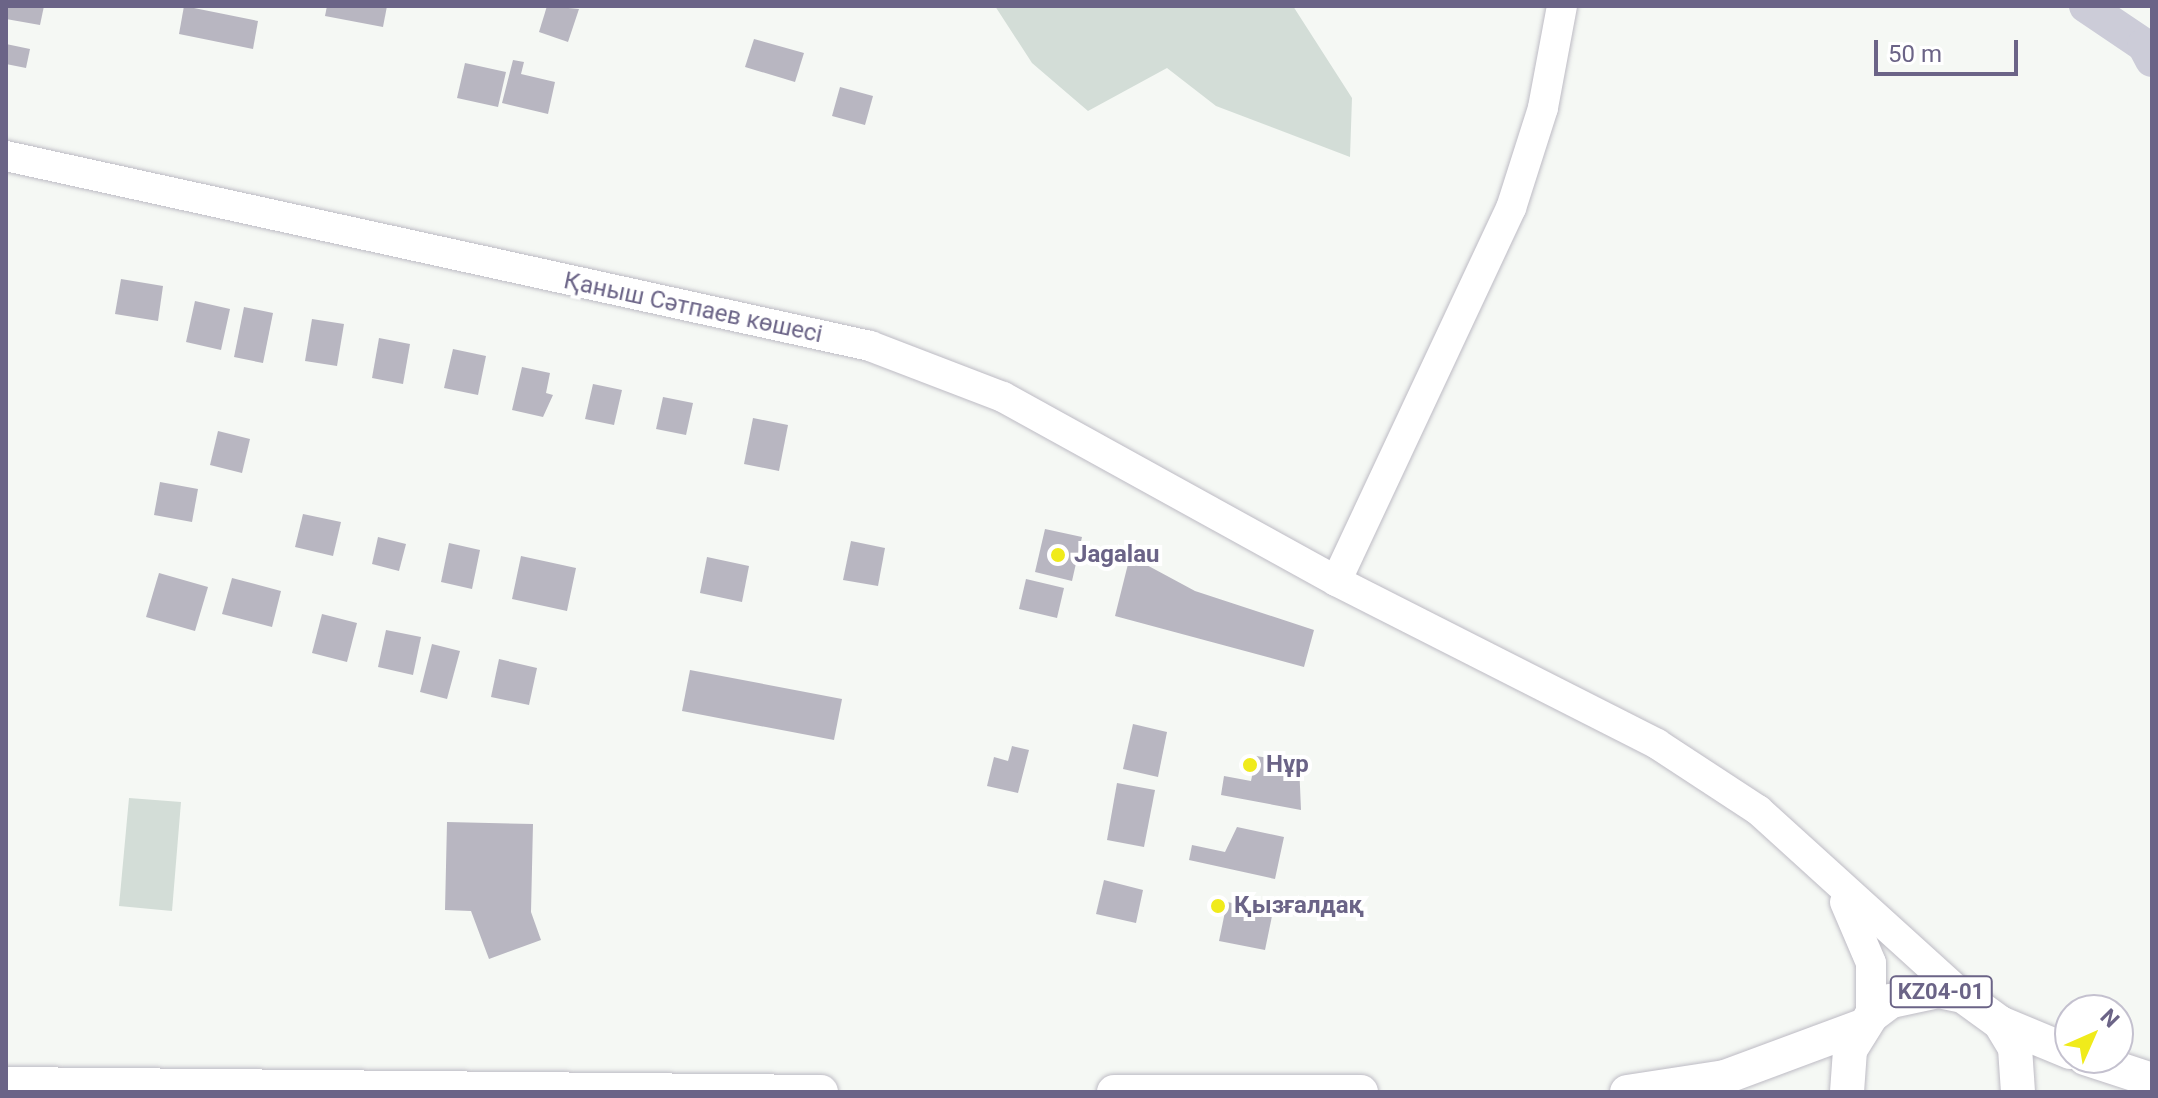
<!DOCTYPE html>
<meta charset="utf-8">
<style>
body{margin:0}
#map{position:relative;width:2158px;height:1098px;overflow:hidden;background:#f5f8f4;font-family:Roboto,sans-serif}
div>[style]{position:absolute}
.green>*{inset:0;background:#d3ddd7}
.river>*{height:34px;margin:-17px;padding:0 17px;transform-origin:17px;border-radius:17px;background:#ccccd8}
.building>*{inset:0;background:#b8b6c1}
.roads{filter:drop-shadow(0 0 2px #bdbbc4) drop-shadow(0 0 2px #bdbbc4)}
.secondary>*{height:30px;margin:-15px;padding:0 15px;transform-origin:15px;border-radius:15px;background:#fff}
.primary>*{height:34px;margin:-17px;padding:0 17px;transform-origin:17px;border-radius:17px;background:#fff}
.dots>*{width:22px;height:22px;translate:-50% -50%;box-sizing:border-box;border:4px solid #fff;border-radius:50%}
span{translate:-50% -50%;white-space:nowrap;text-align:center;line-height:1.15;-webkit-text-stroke:8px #fff;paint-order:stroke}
.shield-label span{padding:2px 6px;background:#fff;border:2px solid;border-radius:6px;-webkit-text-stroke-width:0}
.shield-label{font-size:22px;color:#6b6487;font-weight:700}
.street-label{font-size:24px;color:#6b6487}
.poi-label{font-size:24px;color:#6b6487;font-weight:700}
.left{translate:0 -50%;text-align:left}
.frame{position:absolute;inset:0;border:8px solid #6b6487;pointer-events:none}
.north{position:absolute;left:2054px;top:994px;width:80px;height:80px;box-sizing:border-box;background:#fff;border:2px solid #c4c1cf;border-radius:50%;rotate:45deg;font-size:22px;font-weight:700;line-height:32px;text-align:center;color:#6b6487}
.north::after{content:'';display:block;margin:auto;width:28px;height:36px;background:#f0eb1b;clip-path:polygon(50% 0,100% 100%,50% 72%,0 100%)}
.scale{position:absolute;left:1874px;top:40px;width:144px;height:36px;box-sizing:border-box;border:4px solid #6b6487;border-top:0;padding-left:10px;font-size:24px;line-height:28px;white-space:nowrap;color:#6b6487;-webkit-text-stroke:6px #fff;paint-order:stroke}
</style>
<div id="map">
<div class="green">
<i style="clip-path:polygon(995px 6px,1293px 6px,1352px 98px,1350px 157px,1216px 106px,1167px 68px,1088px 111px,1032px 63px)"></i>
<i style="clip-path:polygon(129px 798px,181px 802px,172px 911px,119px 906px)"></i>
</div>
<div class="river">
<i style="left:2086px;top:6px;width:70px;rotate:33.9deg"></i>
<i style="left:2144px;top:45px;width:17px;rotate:62deg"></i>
</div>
<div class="building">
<i style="clip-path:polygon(6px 6px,44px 6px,40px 25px,6px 19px)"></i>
<i style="clip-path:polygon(184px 6px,258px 21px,253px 49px,179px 34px)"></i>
<i style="clip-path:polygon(327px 6px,387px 6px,383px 27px,325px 16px)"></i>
<i style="clip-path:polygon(547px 6px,579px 9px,568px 42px,539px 32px)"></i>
<i style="clip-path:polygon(754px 39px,804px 53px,795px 82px,745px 67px)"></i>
<i style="clip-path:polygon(6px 44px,30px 49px,26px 68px,6px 64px)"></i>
<i style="clip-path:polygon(513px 60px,524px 62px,521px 74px,555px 82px,548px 114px,502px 103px)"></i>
<i style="clip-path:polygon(465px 63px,506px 72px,498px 107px,457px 98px)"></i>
<i style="clip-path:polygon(840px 87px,873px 96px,865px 125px,832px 116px)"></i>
<i style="clip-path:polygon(121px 279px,163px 286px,158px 321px,115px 314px)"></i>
<i style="clip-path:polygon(195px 301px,230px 309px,221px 350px,186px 342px)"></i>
<i style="clip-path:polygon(244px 307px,273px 313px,263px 363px,234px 357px)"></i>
<i style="clip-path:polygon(312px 319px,344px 324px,337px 366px,305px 361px)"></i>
<i style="clip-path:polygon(379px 338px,410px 344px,403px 384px,372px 378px)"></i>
<i style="clip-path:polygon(453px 349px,486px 356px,478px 395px,444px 388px)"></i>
<i style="clip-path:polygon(522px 367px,550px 373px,546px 393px,553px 395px,543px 417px,512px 410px)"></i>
<i style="clip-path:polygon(593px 384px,622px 390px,614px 425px,585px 419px)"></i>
<i style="clip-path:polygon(663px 397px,693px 403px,686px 435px,656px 429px)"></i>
<i style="clip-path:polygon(753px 418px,788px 425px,779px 471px,744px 464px)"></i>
<i style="clip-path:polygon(218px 431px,250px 439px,242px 473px,210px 465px)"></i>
<i style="clip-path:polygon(160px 482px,198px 489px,192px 522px,154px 515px)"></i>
<i style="clip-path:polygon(303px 514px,341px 522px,333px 556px,295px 547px)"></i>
<i style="clip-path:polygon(1045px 529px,1082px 537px,1072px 581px,1035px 572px)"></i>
<i style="clip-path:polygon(378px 537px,406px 544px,399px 571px,372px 564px)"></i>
<i style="clip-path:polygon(851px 541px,885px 548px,878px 586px,843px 580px)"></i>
<i style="clip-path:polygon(449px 543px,480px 550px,472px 589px,441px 582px)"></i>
<i style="clip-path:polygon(521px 556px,576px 568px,567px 611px,512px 599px)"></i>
<i style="clip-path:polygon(1130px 556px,1195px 591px,1314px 630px,1304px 667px,1115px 616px)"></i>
<i style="clip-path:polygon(707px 557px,749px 566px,742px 602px,700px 593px)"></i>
<i style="clip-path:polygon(159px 573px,208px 587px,195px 631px,146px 617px)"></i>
<i style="clip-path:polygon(232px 578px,281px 591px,272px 627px,222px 614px)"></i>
<i style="clip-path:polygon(1026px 579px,1064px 588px,1057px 618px,1019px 609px)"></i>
<i style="clip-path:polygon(322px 614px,357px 623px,347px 662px,312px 653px)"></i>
<i style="clip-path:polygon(386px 630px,421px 637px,413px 675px,378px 667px)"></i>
<i style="clip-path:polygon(432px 644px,460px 651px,447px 699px,420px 692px)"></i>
<i style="clip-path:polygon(499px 659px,537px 668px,529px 705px,491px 697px)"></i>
<i style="clip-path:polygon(690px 670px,842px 699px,834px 740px,682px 711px)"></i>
<i style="clip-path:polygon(1133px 724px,1167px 732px,1158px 777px,1123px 769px)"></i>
<i style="clip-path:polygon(1012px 746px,1029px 750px,1018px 793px,987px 786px,994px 757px,1008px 761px)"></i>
<i style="clip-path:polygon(1256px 756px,1299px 763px,1301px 810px,1221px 795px,1224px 776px,1251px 781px)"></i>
<i style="clip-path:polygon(1117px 783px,1155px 790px,1144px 847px,1107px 840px)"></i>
<i style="clip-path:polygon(447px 822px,533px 824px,531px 912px,541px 940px,489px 959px,471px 911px,445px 910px)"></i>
<i style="clip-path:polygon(1237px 827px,1284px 837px,1275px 879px,1189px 860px,1192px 845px,1225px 852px)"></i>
<i style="clip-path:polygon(1104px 880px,1143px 890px,1136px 923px,1096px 914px)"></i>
<i style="clip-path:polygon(1227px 902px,1273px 911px,1265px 950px,1219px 941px)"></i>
</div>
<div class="roads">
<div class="secondary">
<i style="left:1562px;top:6px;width:104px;rotate:100.6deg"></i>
<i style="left:1543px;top:108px;width:105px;rotate:107.7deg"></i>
<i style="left:1511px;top:208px;width:412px;rotate:115.1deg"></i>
<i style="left:1336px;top:581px;width:360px;rotate:26.9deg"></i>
<i style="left:1657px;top:744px;width:121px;rotate:33.2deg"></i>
<i style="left:1758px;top:810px;width:277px;rotate:42.2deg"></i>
<i style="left:6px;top:156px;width:885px;rotate:12.4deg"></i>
<i style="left:870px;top:346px;width:142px;rotate:21deg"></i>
<i style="left:1003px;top:397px;width:380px;rotate:28.9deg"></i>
<i style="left:1845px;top:902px;width:66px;rotate:66.9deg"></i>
<i style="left:1871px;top:963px;width:53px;rotate:90deg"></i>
</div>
<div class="primary">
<i style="left:2000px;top:1023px;width:76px;rotate:22.5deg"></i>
<i style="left:2085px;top:1058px;width:71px;rotate:18.2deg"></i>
<i style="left:6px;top:1084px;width:815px;rotate:0.56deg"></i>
<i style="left:1114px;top:1092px;width:247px"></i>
<i style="left:1627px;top:1092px;width:99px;rotate:-8.7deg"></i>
<i style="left:1725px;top:1077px;width:146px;rotate:-20.4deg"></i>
<i style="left:1847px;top:1092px;width:42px;rotate:-85.9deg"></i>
<i style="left:1850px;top:1050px;width:40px;rotate:-58deg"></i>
<i style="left:1871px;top:1016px;width:25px;rotate:-37deg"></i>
<i style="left:1891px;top:1001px;width:49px;rotate:-11.8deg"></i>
<i style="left:1939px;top:991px;width:25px;rotate:12deg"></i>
<i style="left:1963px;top:996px;width:46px;rotate:36.1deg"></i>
<i style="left:2000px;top:1023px;width:29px;rotate:59deg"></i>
<i style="left:2015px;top:1048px;width:44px;rotate:86.1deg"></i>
</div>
</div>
<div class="dots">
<i style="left:1058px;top:555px;background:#f0eb1b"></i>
<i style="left:1250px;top:765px;background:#f0eb1b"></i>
<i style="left:1218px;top:906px;background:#f0eb1b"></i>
</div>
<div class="shield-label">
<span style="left:1941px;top:992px">KZ04-01</span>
</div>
<div class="street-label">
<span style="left:693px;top:308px;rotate:12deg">Қаныш Сәтпаев көшесі</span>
</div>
<div class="poi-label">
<span class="left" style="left:1074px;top:555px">Jagalau</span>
<span class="left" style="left:1266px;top:765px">Нұр</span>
<span class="left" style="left:1234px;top:906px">Қызғалдақ</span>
</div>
<div class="frame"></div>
<div class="north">N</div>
<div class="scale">50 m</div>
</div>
